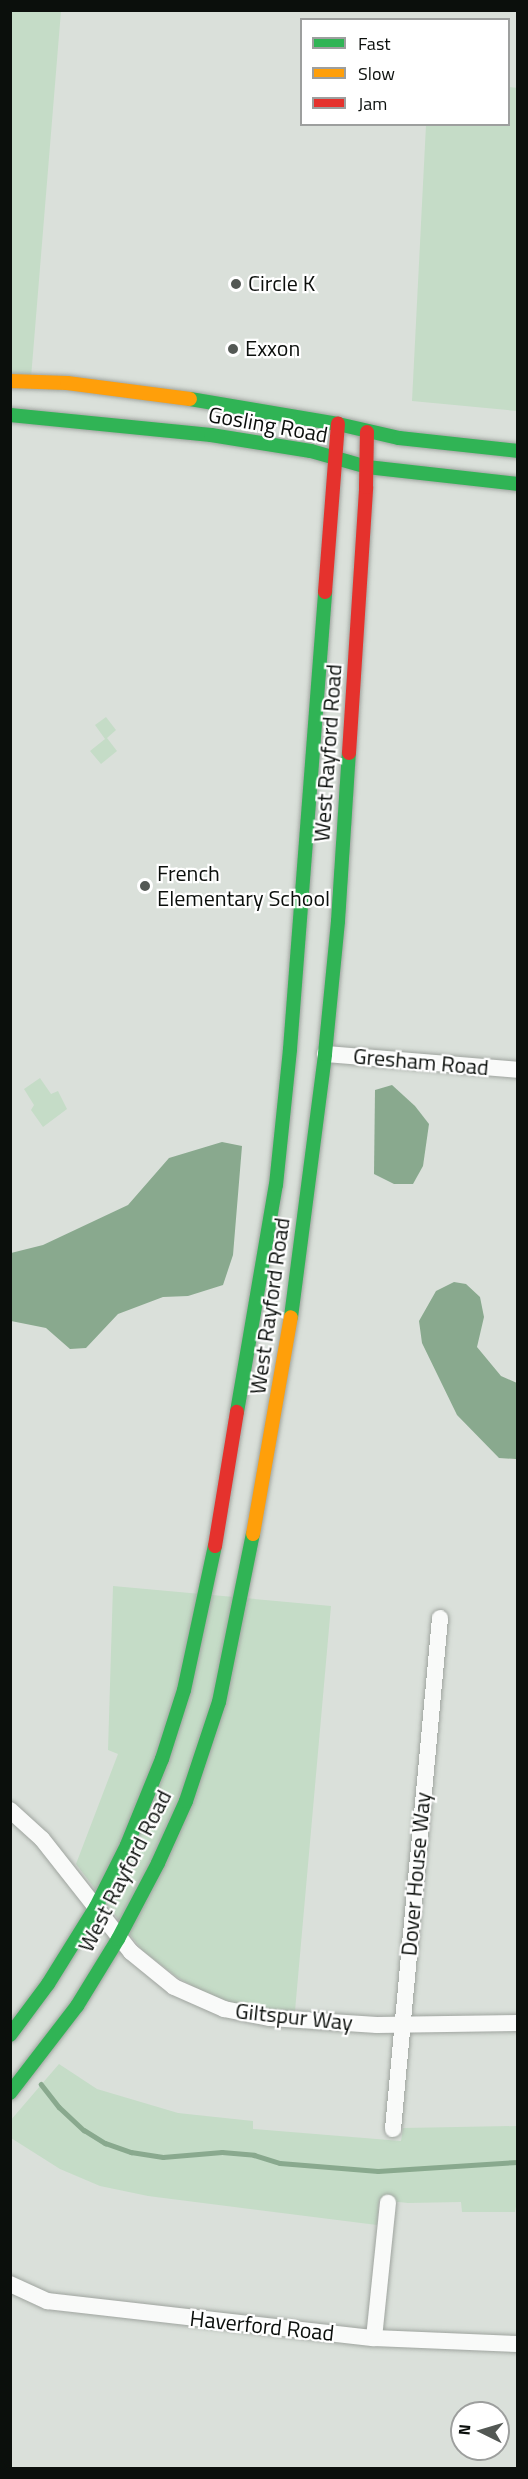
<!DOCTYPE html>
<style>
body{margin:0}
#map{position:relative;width:528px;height:2479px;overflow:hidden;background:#dae0da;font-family:"Titillium Web",sans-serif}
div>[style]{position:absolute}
.green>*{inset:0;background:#c5dcc7}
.water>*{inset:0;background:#89a98e}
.stream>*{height:4.5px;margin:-2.25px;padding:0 2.25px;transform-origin:2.25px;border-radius:2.25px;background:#89a98e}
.roads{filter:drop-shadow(0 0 2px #9fa49f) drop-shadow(0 0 2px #9fa49f)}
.street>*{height:16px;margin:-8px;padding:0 8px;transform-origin:8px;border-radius:8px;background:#f9faf9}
.fast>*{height:14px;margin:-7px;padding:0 7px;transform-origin:7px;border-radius:7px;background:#30b455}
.slow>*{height:14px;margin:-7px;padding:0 7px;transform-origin:7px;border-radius:7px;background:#ff9f0a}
.jam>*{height:14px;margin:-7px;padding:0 7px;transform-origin:7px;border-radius:7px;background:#e5322d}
.dots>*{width:16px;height:16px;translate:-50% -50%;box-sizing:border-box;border:3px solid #fff;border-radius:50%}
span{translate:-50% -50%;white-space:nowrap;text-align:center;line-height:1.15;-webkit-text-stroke:4.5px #fff;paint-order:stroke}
.poi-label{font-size:22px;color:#0b0f0c}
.left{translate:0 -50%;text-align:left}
.street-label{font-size:22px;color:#0b0f0c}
.frame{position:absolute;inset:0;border:12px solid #0b0f0c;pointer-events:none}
.legend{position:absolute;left:300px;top:18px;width:210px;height:108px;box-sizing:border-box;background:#fff;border:2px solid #9d9f9e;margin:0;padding:8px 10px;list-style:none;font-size:18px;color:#0b0f0c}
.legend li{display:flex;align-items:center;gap:12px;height:30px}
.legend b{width:30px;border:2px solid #9d9f9e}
.north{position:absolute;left:450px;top:2401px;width:60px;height:60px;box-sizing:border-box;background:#fff;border:2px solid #9d9f9e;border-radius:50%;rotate:275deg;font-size:16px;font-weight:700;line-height:24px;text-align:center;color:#0b0f0c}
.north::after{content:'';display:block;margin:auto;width:21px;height:27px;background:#535854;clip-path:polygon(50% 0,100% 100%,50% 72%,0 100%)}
</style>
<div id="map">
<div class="green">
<i style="clip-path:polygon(10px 11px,61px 11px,31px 378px,11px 377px)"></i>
<i style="clip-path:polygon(509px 87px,518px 88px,517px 411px,412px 401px,426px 125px,508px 124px)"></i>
<i style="clip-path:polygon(106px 717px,116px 730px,107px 738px,117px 751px,101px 764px,90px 751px,105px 739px,95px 725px)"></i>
<i style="clip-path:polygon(40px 1078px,51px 1094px,58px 1091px,67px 1109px,43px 1127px,31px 1110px,34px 1105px,24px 1089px)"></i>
<i style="clip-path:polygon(113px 1586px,331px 1606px,295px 2011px,261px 2009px,233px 2003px,205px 1993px,177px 1977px,142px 1950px,76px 1864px,118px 1754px,108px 1750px)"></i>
<i style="clip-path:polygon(59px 2064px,97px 2089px,178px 2113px,253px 2121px,253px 2129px,401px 2141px,403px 2128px,517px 2126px,517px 2201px,515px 2212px,462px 2212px,461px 2202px,408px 2203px,379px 2200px,377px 2225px,148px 2196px,100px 2186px,60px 2169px,11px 2138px,10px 2121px)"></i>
</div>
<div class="water">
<i style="clip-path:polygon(392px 1085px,415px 1106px,429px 1124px,423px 1166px,413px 1184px,394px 1184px,374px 1174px,375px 1090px)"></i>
<i style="clip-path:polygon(222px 1142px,242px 1146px,233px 1255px,223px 1285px,188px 1296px,163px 1297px,118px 1314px,86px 1348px,70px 1349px,46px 1328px,11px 1321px,11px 1253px,43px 1245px,128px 1205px,169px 1158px)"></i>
<i style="clip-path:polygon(454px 1282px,466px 1284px,480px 1297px,484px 1317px,477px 1347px,501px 1376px,517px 1383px,516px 1459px,499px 1458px,457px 1415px,422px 1343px,419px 1321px,436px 1291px)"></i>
</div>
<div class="stream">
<i style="left:41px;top:2084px;width:29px;rotate:52deg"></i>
<i style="left:59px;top:2107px;width:34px;rotate:43deg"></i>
<i style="left:84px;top:2130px;width:25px;rotate:32deg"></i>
<i style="left:105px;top:2143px;width:28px;rotate:19deg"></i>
<i style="left:131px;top:2152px;width:32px;rotate:9deg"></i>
<i style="left:163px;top:2157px;width:59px;rotate:-4.8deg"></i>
<i style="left:222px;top:2152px;width:32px;rotate:5deg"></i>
<i style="left:254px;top:2155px;width:27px;rotate:17deg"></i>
<i style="left:280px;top:2163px;width:98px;rotate:4.7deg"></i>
<i style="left:378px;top:2171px;width:140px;rotate:-3.7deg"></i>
</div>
<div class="roads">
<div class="street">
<i style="left:325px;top:1054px;width:194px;rotate:4.7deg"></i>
<i style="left:10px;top:1810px;width:43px;rotate:42.2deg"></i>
<i style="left:42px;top:1839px;width:144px;rotate:51.8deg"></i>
<i style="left:131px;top:1952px;width:55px;rotate:39.1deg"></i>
<i style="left:174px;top:1987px;width:55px;rotate:23.7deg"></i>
<i style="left:224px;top:2009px;width:47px;rotate:11.1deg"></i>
<i style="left:270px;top:2018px;width:107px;rotate:3.7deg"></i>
<i style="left:377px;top:2025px;width:141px;rotate:-0.8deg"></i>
<i style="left:393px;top:2129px;width:513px;rotate:-84.74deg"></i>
<i style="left:10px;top:2284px;width:41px;rotate:24.7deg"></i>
<i style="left:47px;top:2301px;width:329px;rotate:6.5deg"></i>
<i style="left:374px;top:2338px;width:144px;rotate:2.4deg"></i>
<i style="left:374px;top:2338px;width:136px;rotate:-84.1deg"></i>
</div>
<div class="fast">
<i style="left:190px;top:399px;width:150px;rotate:9.6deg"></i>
<i style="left:338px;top:424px;width:63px;rotate:12.9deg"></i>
<i style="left:399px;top:438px;width:120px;rotate:6.2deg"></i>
<i style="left:10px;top:415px;width:202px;rotate:5.7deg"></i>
<i style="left:211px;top:435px;width:101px;rotate:9.1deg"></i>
<i style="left:311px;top:451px;width:58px;rotate:15.9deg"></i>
<i style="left:367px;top:467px;width:152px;rotate:6.4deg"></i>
<i style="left:291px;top:1317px;width:265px;rotate:-82.6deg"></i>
<i style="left:325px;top:1054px;width:134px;rotate:-84.4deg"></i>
<i style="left:338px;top:921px;width:168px;rotate:-86.3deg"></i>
<i style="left:237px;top:1412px;width:230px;rotate:-80.3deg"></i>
<i style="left:276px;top:1185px;width:137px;rotate:-84.1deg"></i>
<i style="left:290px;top:1049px;width:458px;rotate:-85.6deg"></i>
<i style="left:10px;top:2035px;width:64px;rotate:-53.3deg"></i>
<i style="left:48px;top:1984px;width:91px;rotate:-58.1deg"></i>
<i style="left:96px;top:1907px;width:69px;rotate:-63.4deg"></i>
<i style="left:127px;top:1845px;width:93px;rotate:-67.9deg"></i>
<i style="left:162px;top:1759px;width:72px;rotate:-72.3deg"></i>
<i style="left:184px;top:1690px;width:147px;rotate:-77.9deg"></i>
<i style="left:10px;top:2093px;width:110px;rotate:-52.4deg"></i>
<i style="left:77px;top:2006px;width:79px;rotate:-58.5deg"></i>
<i style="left:118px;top:1939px;width:86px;rotate:-62.2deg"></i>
<i style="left:158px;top:1863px;width:68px;rotate:-65.7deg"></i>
<i style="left:186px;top:1801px;width:104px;rotate:-71.6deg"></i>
<i style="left:219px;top:1702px;width:171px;rotate:-78.6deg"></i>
</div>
<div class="slow">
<i style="left:10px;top:381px;width:57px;rotate:2deg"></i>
<i style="left:67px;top:383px;width:124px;rotate:7.4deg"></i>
<i style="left:253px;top:1534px;width:220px;rotate:-80.1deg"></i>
</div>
<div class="jam">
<i style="left:325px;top:592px;width:169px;rotate:-85.6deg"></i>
<i style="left:349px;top:753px;width:267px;rotate:-86.3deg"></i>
<i style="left:366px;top:487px;width:55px;rotate:-89deg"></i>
<i style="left:215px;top:1546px;width:136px;rotate:-80.7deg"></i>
</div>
</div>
<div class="dots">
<i style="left:236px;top:284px;background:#535854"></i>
<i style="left:233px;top:349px;background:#535854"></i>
<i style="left:145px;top:886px;background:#535854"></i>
</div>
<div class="poi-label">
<span class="left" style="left:248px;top:284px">Circle K</span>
<span class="left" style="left:245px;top:349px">Exxon</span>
<span class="left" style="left:157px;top:886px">French<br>Elementary School</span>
</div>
<div class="street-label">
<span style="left:268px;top:425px;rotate:10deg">Gosling Road</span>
<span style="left:328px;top:753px;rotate:-86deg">West Rayford Road</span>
<span style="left:421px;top:1062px;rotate:5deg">Gresham Road</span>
<span style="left:270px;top:1306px;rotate:-82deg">West Rayford Road</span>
<span style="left:125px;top:1871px;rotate:-63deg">West Rayford Road</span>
<span style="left:416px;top:1874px;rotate:-85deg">Dover House Way</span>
<span style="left:294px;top:2017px;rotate:6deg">Giltspur Way</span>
<span style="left:262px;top:2326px;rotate:6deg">Haverford Road</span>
</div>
<div class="frame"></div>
<ul class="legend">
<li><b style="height:8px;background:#30b455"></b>Fast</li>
<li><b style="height:8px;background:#ff9f0a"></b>Slow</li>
<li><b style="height:8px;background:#e5322d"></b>Jam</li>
</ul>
<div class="north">N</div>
</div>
